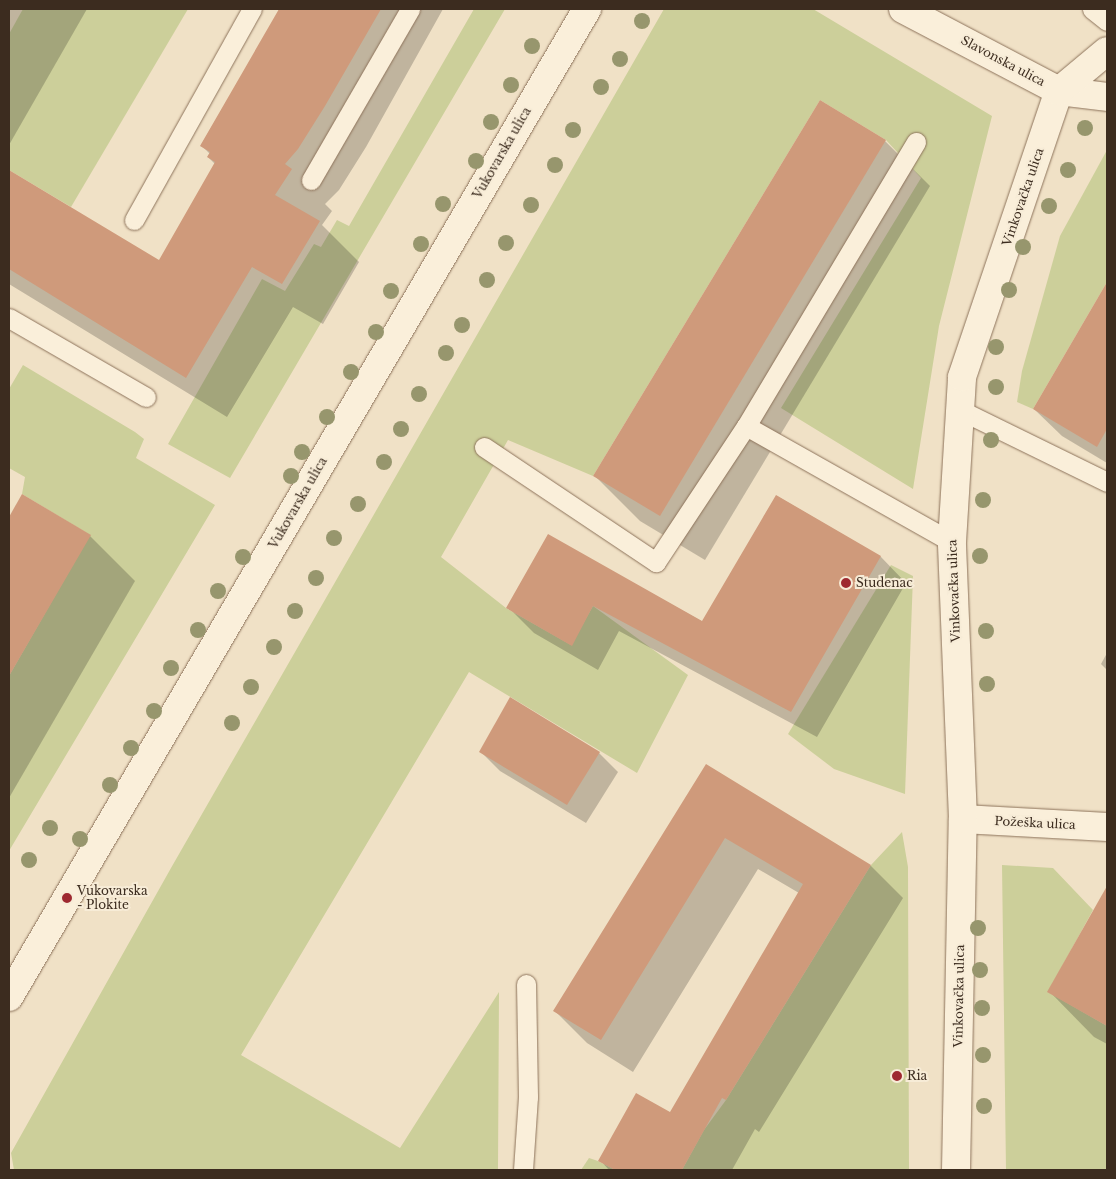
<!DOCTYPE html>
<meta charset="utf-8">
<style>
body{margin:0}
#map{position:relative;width:1116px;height:1179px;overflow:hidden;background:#f0e1c6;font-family:"Libre Baskerville",serif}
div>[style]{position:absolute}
.green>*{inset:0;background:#cccf9a}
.shadow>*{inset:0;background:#0003}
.building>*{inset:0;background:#cf9a7b}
.roads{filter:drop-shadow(0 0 1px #8d735b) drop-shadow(0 0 1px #8d735b)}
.service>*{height:19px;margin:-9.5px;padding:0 9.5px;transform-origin:9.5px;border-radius:9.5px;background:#faefda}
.minor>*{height:28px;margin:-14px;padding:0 14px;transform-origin:14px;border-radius:14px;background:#faefda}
.tertiary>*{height:28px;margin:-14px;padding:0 14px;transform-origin:14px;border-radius:14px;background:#faefda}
.trees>*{width:16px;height:16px;margin:-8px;border-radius:50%;background:#97966d}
.dots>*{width:14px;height:14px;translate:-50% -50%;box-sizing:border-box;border:2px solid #f7ecd7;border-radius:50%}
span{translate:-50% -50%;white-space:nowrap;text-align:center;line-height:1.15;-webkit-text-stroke:4px #f7ecd7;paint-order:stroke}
.street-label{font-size:12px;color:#3c2c1f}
.poi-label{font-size:12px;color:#3c2c1f}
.left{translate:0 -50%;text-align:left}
.frame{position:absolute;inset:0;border:10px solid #3c2c1f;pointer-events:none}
</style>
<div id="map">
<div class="green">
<i style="clip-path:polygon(23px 9px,188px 9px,71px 207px,9px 170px,9px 34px)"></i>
<i style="clip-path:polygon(474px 9px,505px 9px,230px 478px,168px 444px,262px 279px,285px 291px,314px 244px,321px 247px,337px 220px,349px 226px)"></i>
<i style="clip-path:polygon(664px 9px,813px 9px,992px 116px,939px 326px,913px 489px,781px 408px,921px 178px,886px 140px,820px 100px,593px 476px,508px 440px,441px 557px,506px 608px,571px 645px,593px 606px,688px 675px,637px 773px,469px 672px,241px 1055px,400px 1148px,499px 992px,498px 1170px,14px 1170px,11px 1153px,171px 868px)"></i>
<i style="clip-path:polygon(1107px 150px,1107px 282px,1033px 409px,1017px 402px,1022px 371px,1060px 236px)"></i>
<i style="clip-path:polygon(23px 365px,135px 432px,144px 439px,136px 458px,215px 505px,9px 851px,9px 676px,90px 535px,22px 494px,25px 477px,9px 468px,9px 389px)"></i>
<i style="clip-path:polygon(891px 565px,913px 576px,905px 794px,834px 769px,788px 734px)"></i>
<i style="clip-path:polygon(902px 832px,908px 867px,909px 1170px,682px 1170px,704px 1130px,726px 1100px,871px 865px)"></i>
<i style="clip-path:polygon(1002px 865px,1053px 868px,1093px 910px,1048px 992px,1107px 1026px,1107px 1170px,1006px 1170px)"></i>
<i style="clip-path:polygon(589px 1158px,598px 1161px,615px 1170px,581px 1170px)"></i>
</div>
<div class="shadow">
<i style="clip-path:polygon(9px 9px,87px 9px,9px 145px)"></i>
<i style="clip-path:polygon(281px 9px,443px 9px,366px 147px,339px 190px,325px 204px,332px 211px,322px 225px,359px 262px,323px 324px,293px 307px,227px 417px,9px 284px,9px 171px,159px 262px,215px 164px,208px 157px,210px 154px,201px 145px)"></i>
<i style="clip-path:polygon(885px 141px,930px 186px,705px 560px,640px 521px,595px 476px)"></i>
<i style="clip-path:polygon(1107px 285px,1107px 463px,1062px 436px,1034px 409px)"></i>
<i style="clip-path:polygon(22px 496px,90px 536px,135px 581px,9px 798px,9px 520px)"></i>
<i style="clip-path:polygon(777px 496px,881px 557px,906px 583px,817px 737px,619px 631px,598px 670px,534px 633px,508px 607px,549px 536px,703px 622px)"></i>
<i style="clip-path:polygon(1107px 653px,1107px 670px,1101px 664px)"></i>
<i style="clip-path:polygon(481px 752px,599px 753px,618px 772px,586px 823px,500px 771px)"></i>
<i style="clip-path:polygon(706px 766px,871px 866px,903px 898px,759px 1132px,755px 1129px,732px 1170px,609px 1170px,600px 1160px,671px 1113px,799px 893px,758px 869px,633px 1072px,587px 1043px,555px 1011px)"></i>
<i style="clip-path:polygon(1094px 912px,1107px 920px,1107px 1044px,1094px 1037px,1049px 991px)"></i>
</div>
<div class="building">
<i style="clip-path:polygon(279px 9px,381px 9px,325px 106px,298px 149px,285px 164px,292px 169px,275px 195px,320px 221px,282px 284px,252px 267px,186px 378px,9px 269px,9px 170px,159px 260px,215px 162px,207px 157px,210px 152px,200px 146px)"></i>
<i style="clip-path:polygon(820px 100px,886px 140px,660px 516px,593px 476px)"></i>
<i style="clip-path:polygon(1107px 282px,1107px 429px,1097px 447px,1033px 409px)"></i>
<i style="clip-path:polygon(22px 494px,91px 535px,9px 676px,9px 517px)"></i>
<i style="clip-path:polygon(776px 495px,881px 556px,791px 712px,593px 606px,572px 646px,506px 608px,548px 534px,702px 621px)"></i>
<i style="clip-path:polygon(510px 697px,600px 752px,567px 805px,479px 752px)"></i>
<i style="clip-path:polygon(706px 764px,871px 865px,726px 1100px,722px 1098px,682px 1170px,615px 1170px,598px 1161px,636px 1093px,670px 1112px,803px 884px,725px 838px,601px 1040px,553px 1011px)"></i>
<i style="clip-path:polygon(1107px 886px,1107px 1026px,1047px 992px)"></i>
</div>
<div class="roads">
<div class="service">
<i style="left:1092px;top:9px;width:19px;rotate:39deg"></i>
<i style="left:916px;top:142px;width:331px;rotate:120.9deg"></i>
<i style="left:746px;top:426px;width:236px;rotate:29.4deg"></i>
<i style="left:311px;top:180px;width:198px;rotate:-59.9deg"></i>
<i style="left:134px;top:220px;width:242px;rotate:-60.8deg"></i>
<i style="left:9px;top:318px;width:158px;rotate:30deg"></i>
<i style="left:960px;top:410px;width:164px;rotate:26.1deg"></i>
<i style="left:484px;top:447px;width:207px;rotate:33.8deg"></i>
<i style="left:656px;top:562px;width:163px;rotate:-56.5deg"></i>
<i style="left:523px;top:1170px;width:73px;rotate:-86.1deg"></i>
<i style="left:528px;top:1097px;width:113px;rotate:-91deg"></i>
</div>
<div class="minor">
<i style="left:903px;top:9px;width:176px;rotate:27.7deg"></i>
<i style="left:1059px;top:91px;width:48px;rotate:7.1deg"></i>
<i style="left:963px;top:819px;width:144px;rotate:3.2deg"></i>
<i style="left:956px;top:1170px;width:351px;rotate:-88.9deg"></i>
<i style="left:963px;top:819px;width:277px;rotate:-92.3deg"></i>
<i style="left:952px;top:542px;width:165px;rotate:-86.5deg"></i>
<i style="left:962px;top:377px;width:302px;rotate:-71.3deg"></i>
<i style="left:1059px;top:91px;width:62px;rotate:-39.8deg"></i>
</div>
<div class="tertiary">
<i style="left:9px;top:997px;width:1145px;rotate:-59.67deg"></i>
</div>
</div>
<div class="trees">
<i style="left:642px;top:21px"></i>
<i style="left:532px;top:46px"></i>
<i style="left:620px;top:59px"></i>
<i style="left:511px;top:85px"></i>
<i style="left:601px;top:87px"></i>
<i style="left:491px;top:122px"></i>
<i style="left:1085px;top:128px"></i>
<i style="left:573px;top:130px"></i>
<i style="left:476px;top:161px"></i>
<i style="left:555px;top:165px"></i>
<i style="left:1068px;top:170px"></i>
<i style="left:443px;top:204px"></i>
<i style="left:531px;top:205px"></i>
<i style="left:1049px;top:206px"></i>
<i style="left:506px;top:243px"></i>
<i style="left:421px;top:244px"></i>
<i style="left:1023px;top:247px"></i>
<i style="left:487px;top:280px"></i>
<i style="left:1009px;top:290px"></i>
<i style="left:391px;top:291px"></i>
<i style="left:462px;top:325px"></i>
<i style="left:376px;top:332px"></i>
<i style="left:996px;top:347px"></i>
<i style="left:446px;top:353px"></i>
<i style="left:351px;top:372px"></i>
<i style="left:996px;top:387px"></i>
<i style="left:419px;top:394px"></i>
<i style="left:327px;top:417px"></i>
<i style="left:401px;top:429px"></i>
<i style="left:991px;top:440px"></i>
<i style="left:302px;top:452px"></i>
<i style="left:384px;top:462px"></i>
<i style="left:291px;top:476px"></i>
<i style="left:983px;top:500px"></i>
<i style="left:358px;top:504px"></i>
<i style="left:334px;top:538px"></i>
<i style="left:980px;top:556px"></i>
<i style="left:243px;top:557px"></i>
<i style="left:316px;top:578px"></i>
<i style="left:218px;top:591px"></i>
<i style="left:295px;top:611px"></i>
<i style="left:198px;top:630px"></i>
<i style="left:986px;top:631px"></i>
<i style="left:274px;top:647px"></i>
<i style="left:171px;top:668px"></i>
<i style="left:987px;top:684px"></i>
<i style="left:251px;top:687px"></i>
<i style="left:154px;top:711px"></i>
<i style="left:232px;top:723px"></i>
<i style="left:131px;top:748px"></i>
<i style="left:110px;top:785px"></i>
<i style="left:50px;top:828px"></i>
<i style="left:80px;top:839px"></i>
<i style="left:29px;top:860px"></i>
<i style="left:978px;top:928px"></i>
<i style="left:980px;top:970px"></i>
<i style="left:982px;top:1008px"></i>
<i style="left:983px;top:1055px"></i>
<i style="left:984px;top:1106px"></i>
</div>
<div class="dots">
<i style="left:846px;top:583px;background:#9e2930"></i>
<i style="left:67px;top:898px;background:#9e2930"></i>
<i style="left:897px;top:1076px;background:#9e2930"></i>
</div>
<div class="street-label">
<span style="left:1003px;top:61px;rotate:28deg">Slavonska ulica</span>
<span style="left:502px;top:153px;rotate:-60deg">Vukovarska ulica</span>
<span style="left:1023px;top:197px;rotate:-71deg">Vinkovačka ulica</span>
<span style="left:298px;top:503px;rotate:-60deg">Vukovarska ulica</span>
<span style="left:954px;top:591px;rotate:-92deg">Vinkovačka ulica</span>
<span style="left:1035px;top:823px;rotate:3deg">Požeška ulica</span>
<span style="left:959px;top:996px;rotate:-89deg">Vinkovačka ulica</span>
</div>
<div class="poi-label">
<span class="left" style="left:856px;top:583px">Studenac</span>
<span class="left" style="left:77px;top:898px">Vukovarska<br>- Plokite</span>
<span class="left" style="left:907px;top:1076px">Ria</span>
</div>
<div class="frame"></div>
</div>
